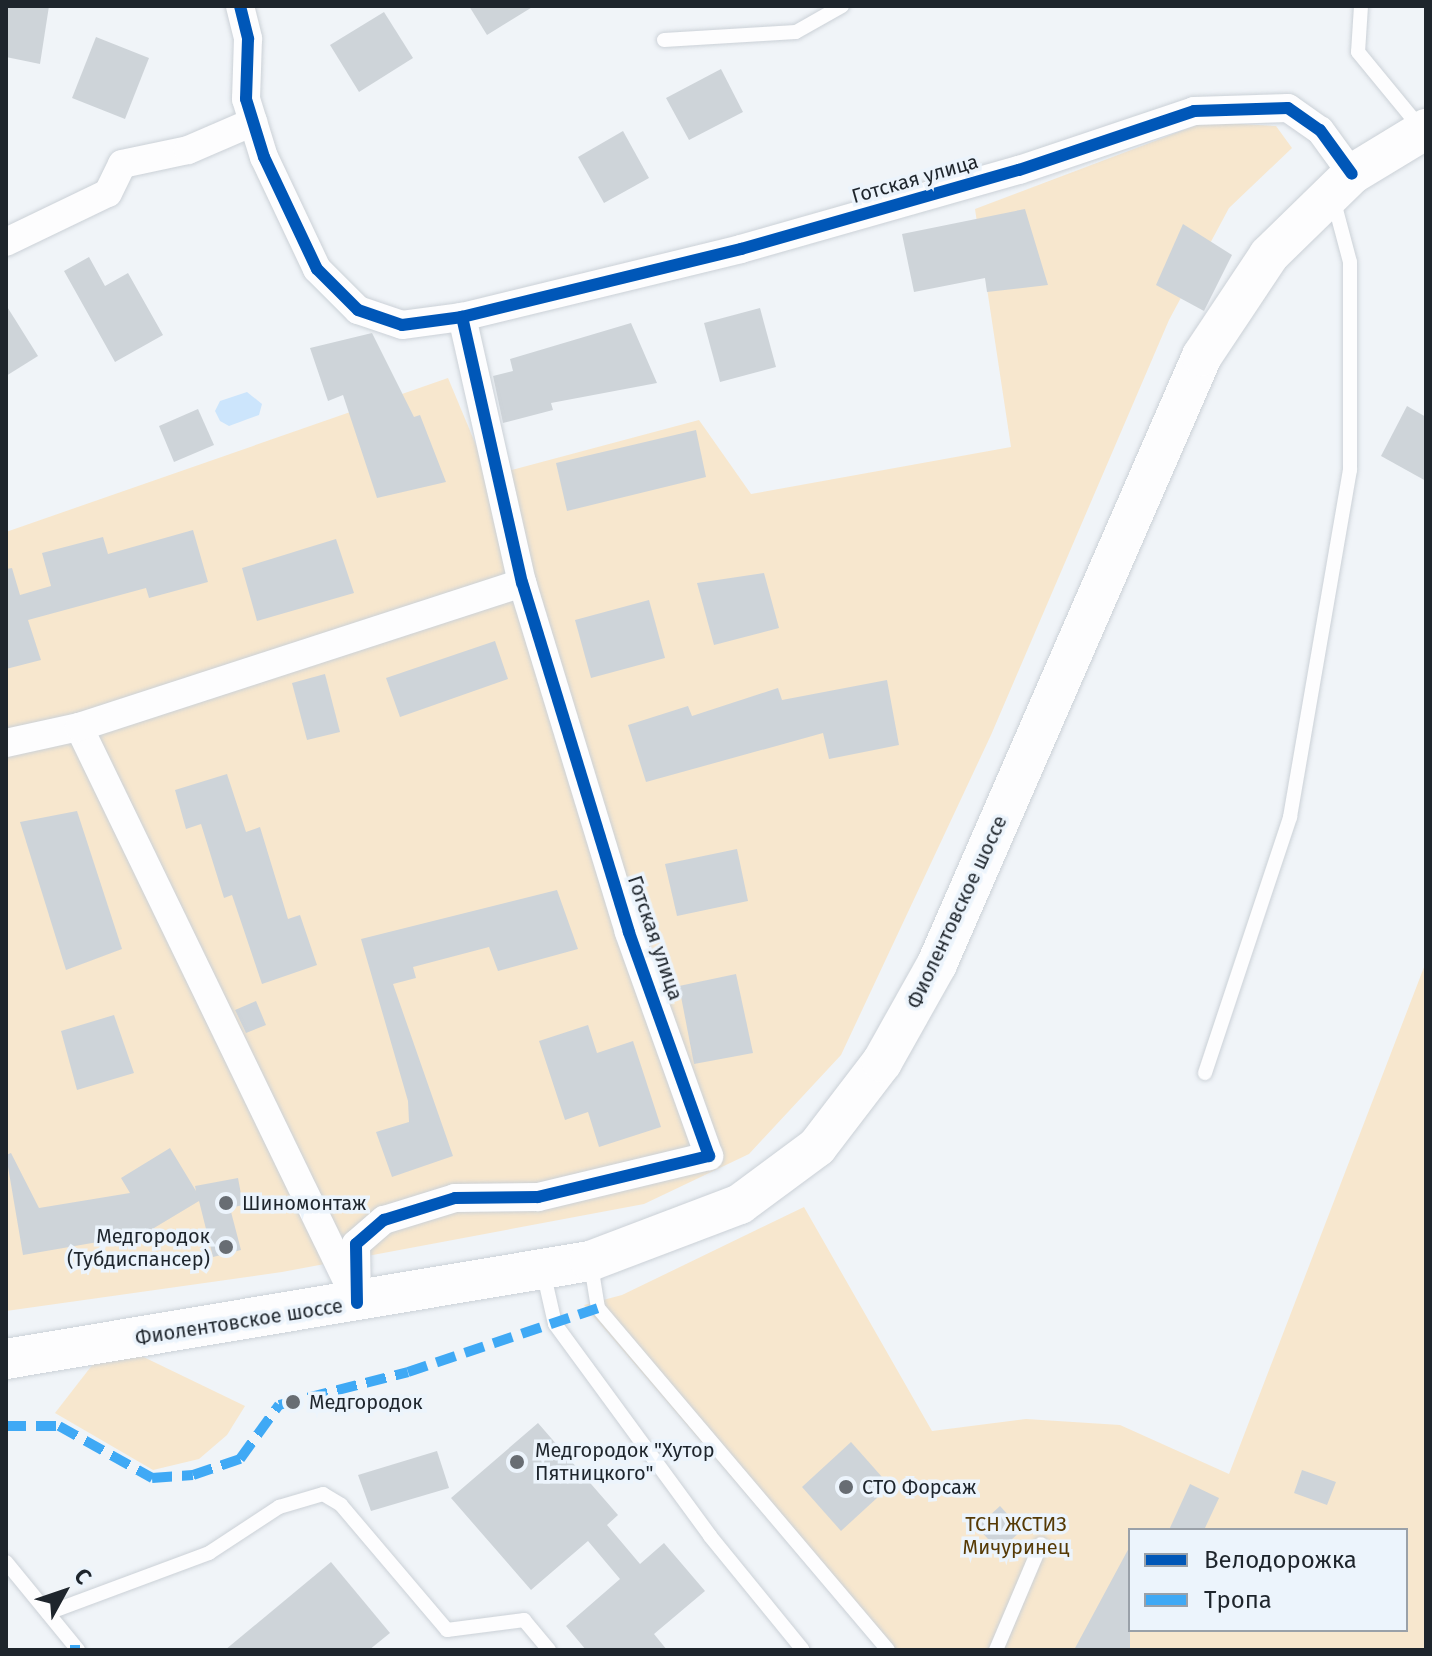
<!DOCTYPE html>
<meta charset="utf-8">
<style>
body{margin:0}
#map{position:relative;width:1432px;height:1656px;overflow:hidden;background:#f0f4f8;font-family:"Fira Sans",sans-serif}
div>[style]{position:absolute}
.green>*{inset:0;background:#f7e7ce}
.water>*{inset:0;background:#cce5fc}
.building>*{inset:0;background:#ced4d9}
.roads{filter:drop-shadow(0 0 2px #cbd1d7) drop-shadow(0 0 2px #cbd1d7)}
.lane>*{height:14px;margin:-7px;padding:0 7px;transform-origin:7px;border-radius:7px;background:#fdfdfe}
.street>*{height:28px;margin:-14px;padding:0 14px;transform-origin:14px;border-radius:14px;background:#fdfdfe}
.secondary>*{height:40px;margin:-20px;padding:0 20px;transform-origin:20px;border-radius:20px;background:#fdfdfe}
.quiet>*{height:10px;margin-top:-5px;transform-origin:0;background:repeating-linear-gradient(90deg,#3fa9f5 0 20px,transparent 0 30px)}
.cycleway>*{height:12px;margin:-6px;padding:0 6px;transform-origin:6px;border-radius:6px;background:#0057b8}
.dots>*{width:22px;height:22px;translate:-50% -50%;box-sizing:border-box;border:4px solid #ecf4fc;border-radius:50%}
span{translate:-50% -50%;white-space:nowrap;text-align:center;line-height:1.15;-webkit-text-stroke:7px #ecf4fc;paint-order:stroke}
.street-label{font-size:20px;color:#1e252c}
.poi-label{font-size:20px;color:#1e252c}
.left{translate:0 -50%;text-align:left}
.right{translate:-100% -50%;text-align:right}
.park-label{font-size:20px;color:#563a05}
.frame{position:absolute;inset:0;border:8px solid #1e252c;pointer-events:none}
.legend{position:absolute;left:1128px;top:1528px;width:280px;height:104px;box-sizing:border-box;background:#ecf4fc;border:2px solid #9aa1a9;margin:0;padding:10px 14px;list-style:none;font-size:24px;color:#1e252c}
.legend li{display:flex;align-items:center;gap:16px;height:40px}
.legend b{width:40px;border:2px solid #9aa1a9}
.north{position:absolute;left:24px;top:1552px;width:80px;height:80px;-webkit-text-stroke:6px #ecf4fc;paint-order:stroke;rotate:50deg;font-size:22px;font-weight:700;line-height:32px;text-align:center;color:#1e252c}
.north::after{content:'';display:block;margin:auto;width:28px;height:36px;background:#1e252c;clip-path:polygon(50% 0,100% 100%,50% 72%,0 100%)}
</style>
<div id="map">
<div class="green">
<i style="clip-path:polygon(1205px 122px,1276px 126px,1292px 148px,1229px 208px,1169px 320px,991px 735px,841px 1055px,749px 1154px,644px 1204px,282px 1272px,6px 1311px,6px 532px,448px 378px,489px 476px,699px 420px,751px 494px,1011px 447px,975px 209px)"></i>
<i style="clip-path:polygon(evenodd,1426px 962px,1426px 1650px,880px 1650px,584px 1305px,622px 1295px,804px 1207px,932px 1431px,1026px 1419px,1120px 1425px,1229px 1474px,1426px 962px,1130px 1530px,1406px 1530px,1406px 1630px,1130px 1630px,1130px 1530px)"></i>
<i style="clip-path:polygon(127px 1349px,245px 1406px,227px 1435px,199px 1459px,153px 1470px,55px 1413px,93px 1364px)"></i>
</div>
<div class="water">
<i style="clip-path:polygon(247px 392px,262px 404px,259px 415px,229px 426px,220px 421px,215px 411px,220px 401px)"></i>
</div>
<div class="building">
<i style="clip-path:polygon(6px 6px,49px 6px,40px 64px,6px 57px)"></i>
<i style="clip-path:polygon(469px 6px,534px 6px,487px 35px)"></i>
<i style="clip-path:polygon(384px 12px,413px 58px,359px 92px,330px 45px)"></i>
<i style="clip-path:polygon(96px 37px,149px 58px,125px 119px,72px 98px)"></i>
<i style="clip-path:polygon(721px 69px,743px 112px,689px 140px,666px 98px)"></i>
<i style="clip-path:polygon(623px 131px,649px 178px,604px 203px,578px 157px)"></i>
<i style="clip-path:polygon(1025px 209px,1048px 285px,987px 292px,985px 278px,914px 292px,902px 234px)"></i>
<i style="clip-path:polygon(1183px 224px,1232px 255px,1204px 311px,1156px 285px)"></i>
<i style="clip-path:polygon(89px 257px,105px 286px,128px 273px,163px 335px,115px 362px,64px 271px)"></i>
<i style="clip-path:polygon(6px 305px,38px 356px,6px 376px)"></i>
<i style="clip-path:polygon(760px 308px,776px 367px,720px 382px,704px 323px)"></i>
<i style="clip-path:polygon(631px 323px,657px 383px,551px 403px,553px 410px,503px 423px,493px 376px,513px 371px,510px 359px)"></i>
<i style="clip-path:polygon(372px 333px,414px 417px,420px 415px,446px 482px,377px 498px,343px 395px,328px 401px,310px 348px)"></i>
<i style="clip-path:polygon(1407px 406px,1426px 417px,1426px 481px,1381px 456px)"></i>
<i style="clip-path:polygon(198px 409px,214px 445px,174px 462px,159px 426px)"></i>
<i style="clip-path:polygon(696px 430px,706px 477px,567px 511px,556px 463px)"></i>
<i style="clip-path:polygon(193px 530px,208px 582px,149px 598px,146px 588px,28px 620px,41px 660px,6px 669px,6px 569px,12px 568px,20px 595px,51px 586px,42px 553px,103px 537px,108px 554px)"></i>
<i style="clip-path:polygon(336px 539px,354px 593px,257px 621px,242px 568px)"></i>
<i style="clip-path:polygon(764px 573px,779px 628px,714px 645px,697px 583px)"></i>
<i style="clip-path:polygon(649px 600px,665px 658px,591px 678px,575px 620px)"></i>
<i style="clip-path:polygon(495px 641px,508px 679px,400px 717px,386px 678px)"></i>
<i style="clip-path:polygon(325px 674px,340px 732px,307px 740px,292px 683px)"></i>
<i style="clip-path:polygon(887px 680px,899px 745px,829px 759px,823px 733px,646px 782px,628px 725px,688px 706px,692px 716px,778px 688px,782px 700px)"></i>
<i style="clip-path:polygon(227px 774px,246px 832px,260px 827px,288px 919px,300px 915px,317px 965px,262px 984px,232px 895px,224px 898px,201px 824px,186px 829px,175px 790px)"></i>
<i style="clip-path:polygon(77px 811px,122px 949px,66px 970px,20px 822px)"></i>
<i style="clip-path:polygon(737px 849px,748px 901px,677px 916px,665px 864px)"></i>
<i style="clip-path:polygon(557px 890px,578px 949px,498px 971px,489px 947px,413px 967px,416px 978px,393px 984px,453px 1156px,392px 1177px,376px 1132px,409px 1122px,408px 1101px,361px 939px)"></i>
<i style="clip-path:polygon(736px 974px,753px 1053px,694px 1064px,679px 986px)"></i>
<i style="clip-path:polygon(256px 1001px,266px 1025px,246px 1033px,235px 1010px)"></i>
<i style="clip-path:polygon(114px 1015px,134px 1073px,77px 1090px,61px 1031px)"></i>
<i style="clip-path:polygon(588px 1025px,597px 1053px,633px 1041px,661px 1127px,599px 1147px,588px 1112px,565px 1120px,539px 1041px)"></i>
<i style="clip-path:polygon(170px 1148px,196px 1191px,195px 1186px,238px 1178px,243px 1205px,230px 1208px,241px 1250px,213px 1257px,199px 1201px,144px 1234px,23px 1255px,6px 1155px,11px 1153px,39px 1208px,130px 1193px,121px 1178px)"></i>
<i style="clip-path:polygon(538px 1423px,618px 1515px,607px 1525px,640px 1564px,664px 1543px,705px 1591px,654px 1634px,667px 1650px,586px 1650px,566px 1626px,620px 1579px,588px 1541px,531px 1590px,451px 1498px)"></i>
<i style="clip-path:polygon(851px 1442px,890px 1486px,841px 1531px,802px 1487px)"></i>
<i style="clip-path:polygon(437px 1451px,449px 1488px,371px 1511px,358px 1475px)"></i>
<i style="clip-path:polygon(1302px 1470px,1336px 1482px,1327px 1505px,1294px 1493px)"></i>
<i style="clip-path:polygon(1190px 1484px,1219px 1498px,1204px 1530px,1169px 1530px)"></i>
<i style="clip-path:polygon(1000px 1506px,1022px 1530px,999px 1551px,977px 1527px)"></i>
<i style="clip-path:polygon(1130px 1546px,1130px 1650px,1074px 1650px)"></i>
<i style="clip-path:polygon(331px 1562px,390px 1633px,369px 1650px,225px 1650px)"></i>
</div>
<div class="roads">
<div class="lane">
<i style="left:1361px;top:6px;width:46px;rotate:93.7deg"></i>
<i style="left:1358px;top:52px;width:101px;rotate:50.6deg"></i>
<i style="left:664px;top:40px;width:132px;rotate:-3.5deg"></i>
<i style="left:796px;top:32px;width:53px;rotate:-29.5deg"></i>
<i style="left:1205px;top:1073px;width:270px;rotate:-71.6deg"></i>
<i style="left:1290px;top:817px;width:352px;rotate:-80.2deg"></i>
<i style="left:1350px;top:470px;width:208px;rotate:-90deg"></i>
<i style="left:1350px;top:262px;width:66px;rotate:-104.9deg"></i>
<i style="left:591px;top:1265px;width:44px;rotate:80.8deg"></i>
<i style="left:598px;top:1308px;width:448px;rotate:49.7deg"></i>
<i style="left:543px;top:1271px;width:54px;rotate:77.2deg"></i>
<i style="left:555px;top:1324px;width:263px;rotate:53.8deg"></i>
<i style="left:710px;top:1536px;width:146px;rotate:50.8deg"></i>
<i style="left:6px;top:1562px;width:114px;rotate:50.7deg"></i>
<i style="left:48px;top:1613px;width:172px;rotate:-20.4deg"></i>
<i style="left:209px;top:1553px;width:84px;rotate:-33.3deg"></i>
<i style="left:279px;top:1507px;width:46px;rotate:-16.5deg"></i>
<i style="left:323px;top:1494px;width:21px;rotate:31deg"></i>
<i style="left:341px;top:1505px;width:164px;rotate:49.7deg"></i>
<i style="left:447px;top:1630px;width:78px;rotate:-7.4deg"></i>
<i style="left:524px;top:1620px;width:39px;rotate:50deg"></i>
<i style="left:996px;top:1650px;width:115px;rotate:-67deg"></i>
</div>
<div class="street">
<i style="left:240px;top:6px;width:34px;rotate:76deg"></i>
<i style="left:248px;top:39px;width:60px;rotate:91.9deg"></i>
<i style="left:246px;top:99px;width:61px;rotate:72.8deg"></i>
<i style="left:264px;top:157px;width:124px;rotate:64.7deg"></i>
<i style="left:317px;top:269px;width:58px;rotate:45deg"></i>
<i style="left:358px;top:310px;width:46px;rotate:18.8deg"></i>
<i style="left:402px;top:325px;width:61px;rotate:-7.6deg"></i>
<i style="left:462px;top:317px;width:287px;rotate:-13.7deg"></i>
<i style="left:741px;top:249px;width:289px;rotate:-15.9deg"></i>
<i style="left:1019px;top:170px;width:185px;rotate:-18.6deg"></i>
<i style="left:1194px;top:111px;width:94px;rotate:-1.8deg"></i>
<i style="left:1288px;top:108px;width:39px;rotate:35deg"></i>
<i style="left:1320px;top:130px;width:54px;rotate:54deg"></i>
<i style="left:6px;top:242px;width:113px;rotate:-25.7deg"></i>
<i style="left:108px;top:193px;width:32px;rotate:-64deg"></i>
<i style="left:122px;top:164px;width:67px;rotate:-12deg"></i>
<i style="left:188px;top:150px;width:71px;rotate:-23.3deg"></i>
<i style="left:79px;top:727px;width:631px;rotate:64.17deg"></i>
<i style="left:6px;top:743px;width:75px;rotate:-12.4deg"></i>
<i style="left:79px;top:727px;width:466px;rotate:-18deg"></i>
<i style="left:357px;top:1303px;width:59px;rotate:-91deg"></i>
<i style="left:356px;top:1244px;width:37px;rotate:-41deg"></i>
<i style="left:384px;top:1220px;width:74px;rotate:-17.2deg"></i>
<i style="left:455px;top:1198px;width:83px;rotate:-0.7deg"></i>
<i style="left:538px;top:1197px;width:176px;rotate:-13.5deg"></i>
<i style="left:709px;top:1156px;width:238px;rotate:-109.7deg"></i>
<i style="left:629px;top:932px;width:365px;rotate:-107deg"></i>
<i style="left:522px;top:583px;width:273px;rotate:-102.7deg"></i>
</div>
<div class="secondary">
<i style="left:6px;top:1359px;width:592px;rotate:-9.53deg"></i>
<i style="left:590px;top:1261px;width:160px;rotate:-20.8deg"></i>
<i style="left:740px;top:1204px;width:96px;rotate:-36.5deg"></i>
<i style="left:817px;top:1147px;width:107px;rotate:-52.6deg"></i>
<i style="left:882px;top:1062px;width:112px;rotate:-60.7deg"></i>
<i style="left:937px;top:964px;width:663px;rotate:-66.45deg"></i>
<i style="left:1202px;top:356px;width:121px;rotate:-56.4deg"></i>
<i style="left:1269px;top:255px;width:116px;rotate:-44.3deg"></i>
<i style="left:1352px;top:174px;width:87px;rotate:-31.3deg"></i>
</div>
</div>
<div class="quiet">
<i style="left:6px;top:1426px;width:53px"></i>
<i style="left:59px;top:1426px;width:107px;rotate:29.2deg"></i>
<i style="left:152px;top:1478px;width:41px;rotate:-4.2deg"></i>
<i style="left:193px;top:1475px;width:50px;rotate:-18.8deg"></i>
<i style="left:240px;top:1459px;width:67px;rotate:-54.2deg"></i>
<i style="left:279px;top:1405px;width:133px;rotate:-14.3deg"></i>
<i style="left:408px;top:1372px;width:200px;rotate:-18.6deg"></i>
<i style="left:75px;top:1645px;width:5px;rotate:90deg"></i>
</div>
<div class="cycleway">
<i style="left:240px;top:6px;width:34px;rotate:76deg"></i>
<i style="left:248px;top:39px;width:60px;rotate:91.9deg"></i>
<i style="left:246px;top:99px;width:61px;rotate:72.8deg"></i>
<i style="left:264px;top:157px;width:124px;rotate:64.7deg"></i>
<i style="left:317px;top:269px;width:58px;rotate:45deg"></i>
<i style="left:358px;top:310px;width:46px;rotate:18.8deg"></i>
<i style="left:402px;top:325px;width:61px;rotate:-7.6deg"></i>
<i style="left:462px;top:317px;width:287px;rotate:-13.7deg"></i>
<i style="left:741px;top:249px;width:289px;rotate:-15.9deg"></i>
<i style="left:1019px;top:170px;width:185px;rotate:-18.6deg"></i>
<i style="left:1194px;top:111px;width:94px;rotate:-1.8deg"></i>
<i style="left:1288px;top:108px;width:39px;rotate:35deg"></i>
<i style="left:1320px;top:130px;width:54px;rotate:54deg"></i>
<i style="left:357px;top:1303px;width:59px;rotate:-91deg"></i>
<i style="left:356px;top:1244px;width:37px;rotate:-41deg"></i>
<i style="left:384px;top:1220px;width:74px;rotate:-17.2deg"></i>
<i style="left:455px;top:1198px;width:83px;rotate:-0.7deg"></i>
<i style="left:538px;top:1197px;width:176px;rotate:-13.5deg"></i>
<i style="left:709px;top:1156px;width:238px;rotate:-109.7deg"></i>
<i style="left:629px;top:932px;width:365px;rotate:-107deg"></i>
<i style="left:522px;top:583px;width:273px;rotate:-102.7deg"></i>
</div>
<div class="dots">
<i style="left:226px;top:1203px;background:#686d73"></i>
<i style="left:226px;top:1247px;background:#686d73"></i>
<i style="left:293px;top:1402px;background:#686d73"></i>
<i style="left:517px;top:1462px;background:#686d73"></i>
<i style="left:846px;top:1487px;background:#686d73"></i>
</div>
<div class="street-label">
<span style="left:915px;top:179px;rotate:-16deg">Готская улица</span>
<span style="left:957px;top:912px;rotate:-65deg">Фиолентовское шоссе</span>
<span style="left:655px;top:938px;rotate:71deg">Готская улица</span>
<span style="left:239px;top:1322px;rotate:-9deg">Фиолентовское шоссе</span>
</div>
<div class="poi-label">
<span class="left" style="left:242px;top:1203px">Шиномонтаж</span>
<span class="right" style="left:210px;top:1248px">Медгородок<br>(Тубдиспансер)</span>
<span class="left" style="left:309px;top:1402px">Медгородок</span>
<span class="left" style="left:535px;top:1462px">Медгородок "Хутор<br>Пятницкого"</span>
<span class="left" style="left:862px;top:1487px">СТО Форсаж</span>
</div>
<div class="park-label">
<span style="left:1016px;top:1536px">ТСН ЖСТИЗ<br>Мичуринец</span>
</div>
<div class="frame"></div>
<ul class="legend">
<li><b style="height:10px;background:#0057b8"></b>Велодорожка</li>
<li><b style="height:10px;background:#3fa9f5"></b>Тропа</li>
</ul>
<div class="north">С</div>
</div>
